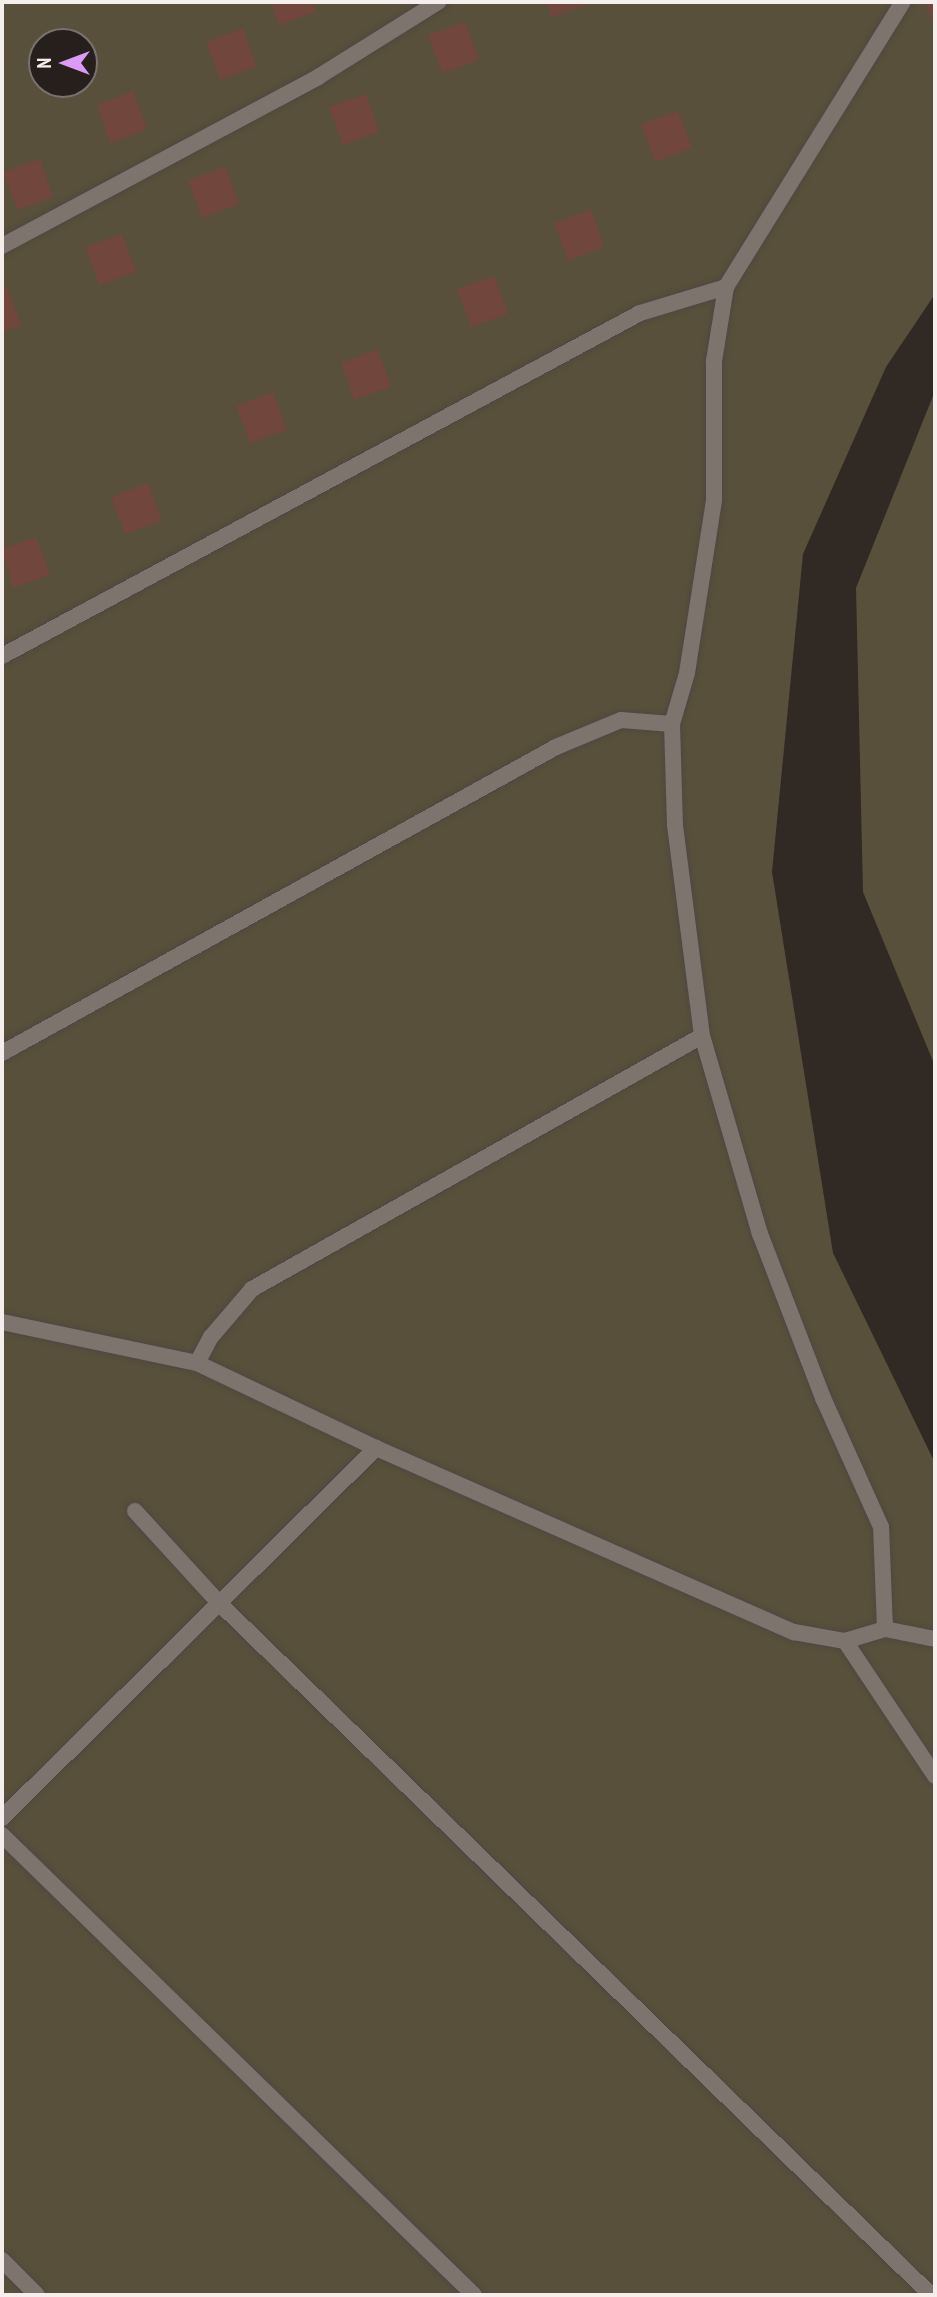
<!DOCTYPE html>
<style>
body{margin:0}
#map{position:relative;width:937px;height:2297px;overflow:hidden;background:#312924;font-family:"PT Sans Narrow",sans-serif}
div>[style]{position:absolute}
.green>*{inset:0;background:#58503a}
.building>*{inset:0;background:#70463d}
.roads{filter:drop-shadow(0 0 2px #4e4743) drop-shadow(0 0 2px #4e4743)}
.lane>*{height:16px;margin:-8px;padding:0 8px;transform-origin:8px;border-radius:8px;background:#7e746e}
span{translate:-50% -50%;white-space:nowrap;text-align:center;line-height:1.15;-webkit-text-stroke:5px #271f1b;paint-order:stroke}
.frame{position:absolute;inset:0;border:4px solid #f4efec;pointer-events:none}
.north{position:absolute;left:28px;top:28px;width:70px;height:70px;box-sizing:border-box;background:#271f1b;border:2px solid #79726f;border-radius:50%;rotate:270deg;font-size:19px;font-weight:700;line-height:28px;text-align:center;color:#f4efec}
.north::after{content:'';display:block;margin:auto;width:24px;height:32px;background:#da9af6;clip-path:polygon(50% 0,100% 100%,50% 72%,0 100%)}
</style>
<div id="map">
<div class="green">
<i style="clip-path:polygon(evenodd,2px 2px,935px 2px,935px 294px,886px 367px,803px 554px,772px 872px,833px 1253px,935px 1463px,935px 2295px,2px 2295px,2px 2px,42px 42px,84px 42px,84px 84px,42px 84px,42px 42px)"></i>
<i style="clip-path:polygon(935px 391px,935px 1066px,863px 892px,856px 588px)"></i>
</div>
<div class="building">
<i style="clip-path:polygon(271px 2px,313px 2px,316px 12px,279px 25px)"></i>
<i style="clip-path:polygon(546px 2px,588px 2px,589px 4px,552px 17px)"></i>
<i style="clip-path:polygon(925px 2px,935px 2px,935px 29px)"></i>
<i style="clip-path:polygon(465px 22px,479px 60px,442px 73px,428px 35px)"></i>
<i style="clip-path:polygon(243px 28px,256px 66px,220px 80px,206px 42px)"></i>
<i style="clip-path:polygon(133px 91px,147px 129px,110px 143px,97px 105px)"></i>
<i style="clip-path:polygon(366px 94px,379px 132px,343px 145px,329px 107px)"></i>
<i style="clip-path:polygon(678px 111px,692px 148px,655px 162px,641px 124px)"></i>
<i style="clip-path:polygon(40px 159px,53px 197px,17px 210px,3px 172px)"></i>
<i style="clip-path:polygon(225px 166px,239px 204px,202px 218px,188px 180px)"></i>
<i style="clip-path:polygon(591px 209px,604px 247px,568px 261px,554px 223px)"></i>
<i style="clip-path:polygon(122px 234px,136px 272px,99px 285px,85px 247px)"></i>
<i style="clip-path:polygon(494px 276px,508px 314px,471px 327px,457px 289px)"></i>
<i style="clip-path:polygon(7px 287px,21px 325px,2px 332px,2px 289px)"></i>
<i style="clip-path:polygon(378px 349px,391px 387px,354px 400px,341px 363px)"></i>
<i style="clip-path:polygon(273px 392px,287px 430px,250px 443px,236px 406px)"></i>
<i style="clip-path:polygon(148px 483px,162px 521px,125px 534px,111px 497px)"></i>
<i style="clip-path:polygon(36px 537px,50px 575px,13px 588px,2px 549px)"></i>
</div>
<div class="roads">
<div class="lane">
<i style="left:2px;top:246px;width:358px;rotate:-28.1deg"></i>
<i style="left:318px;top:77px;width:142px;rotate:-32deg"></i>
<i style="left:2px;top:656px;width:724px;rotate:-28.26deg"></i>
<i style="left:640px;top:313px;width:90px;rotate:-16.8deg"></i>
<i style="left:2px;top:1053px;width:633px;rotate:-28.91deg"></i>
<i style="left:556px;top:747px;width:70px;rotate:-22.6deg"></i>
<i style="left:621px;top:720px;width:51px;rotate:4.5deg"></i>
<i style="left:2px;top:1322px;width:199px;rotate:11.9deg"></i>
<i style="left:197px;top:1363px;width:198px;rotate:25.4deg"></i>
<i style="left:376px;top:1448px;width:457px;rotate:23.8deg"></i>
<i style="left:794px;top:1632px;width:52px;rotate:10deg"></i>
<i style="left:845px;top:1641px;width:42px;rotate:-16.7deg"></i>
<i style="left:885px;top:1629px;width:51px;rotate:11.3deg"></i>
<i style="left:197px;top:1363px;width:30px;rotate:-62deg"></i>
<i style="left:211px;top:1337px;width:63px;rotate:-49.5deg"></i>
<i style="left:252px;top:1289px;width:516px;rotate:-29.35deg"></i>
<i style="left:135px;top:1511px;width:125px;rotate:47.6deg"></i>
<i style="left:219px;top:1603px;width:993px;rotate:44.18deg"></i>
<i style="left:885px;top:1629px;width:102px;rotate:-92.2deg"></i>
<i style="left:881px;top:1527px;width:141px;rotate:-114.2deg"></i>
<i style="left:823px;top:1398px;width:176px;rotate:-111deg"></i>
<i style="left:760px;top:1234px;width:206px;rotate:-106.3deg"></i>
<i style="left:702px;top:1036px;width:213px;rotate:-97.3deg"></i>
<i style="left:675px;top:825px;width:101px;rotate:-91.7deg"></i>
<i style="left:672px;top:724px;width:53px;rotate:-73.6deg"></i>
<i style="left:687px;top:673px;width:175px;rotate:-81.1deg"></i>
<i style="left:714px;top:500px;width:139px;rotate:-90deg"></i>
<i style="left:714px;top:361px;width:75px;rotate:-80.8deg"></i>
<i style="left:726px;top:287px;width:335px;rotate:-58.2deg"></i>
<i style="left:845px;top:1641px;width:162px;rotate:56.3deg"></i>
<i style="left:2px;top:1818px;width:526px;rotate:-44.69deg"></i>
<i style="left:2px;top:1835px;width:659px;rotate:44.26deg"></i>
<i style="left:2px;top:2260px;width:49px;rotate:45deg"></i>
</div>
</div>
<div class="frame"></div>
<div class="north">N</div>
</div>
